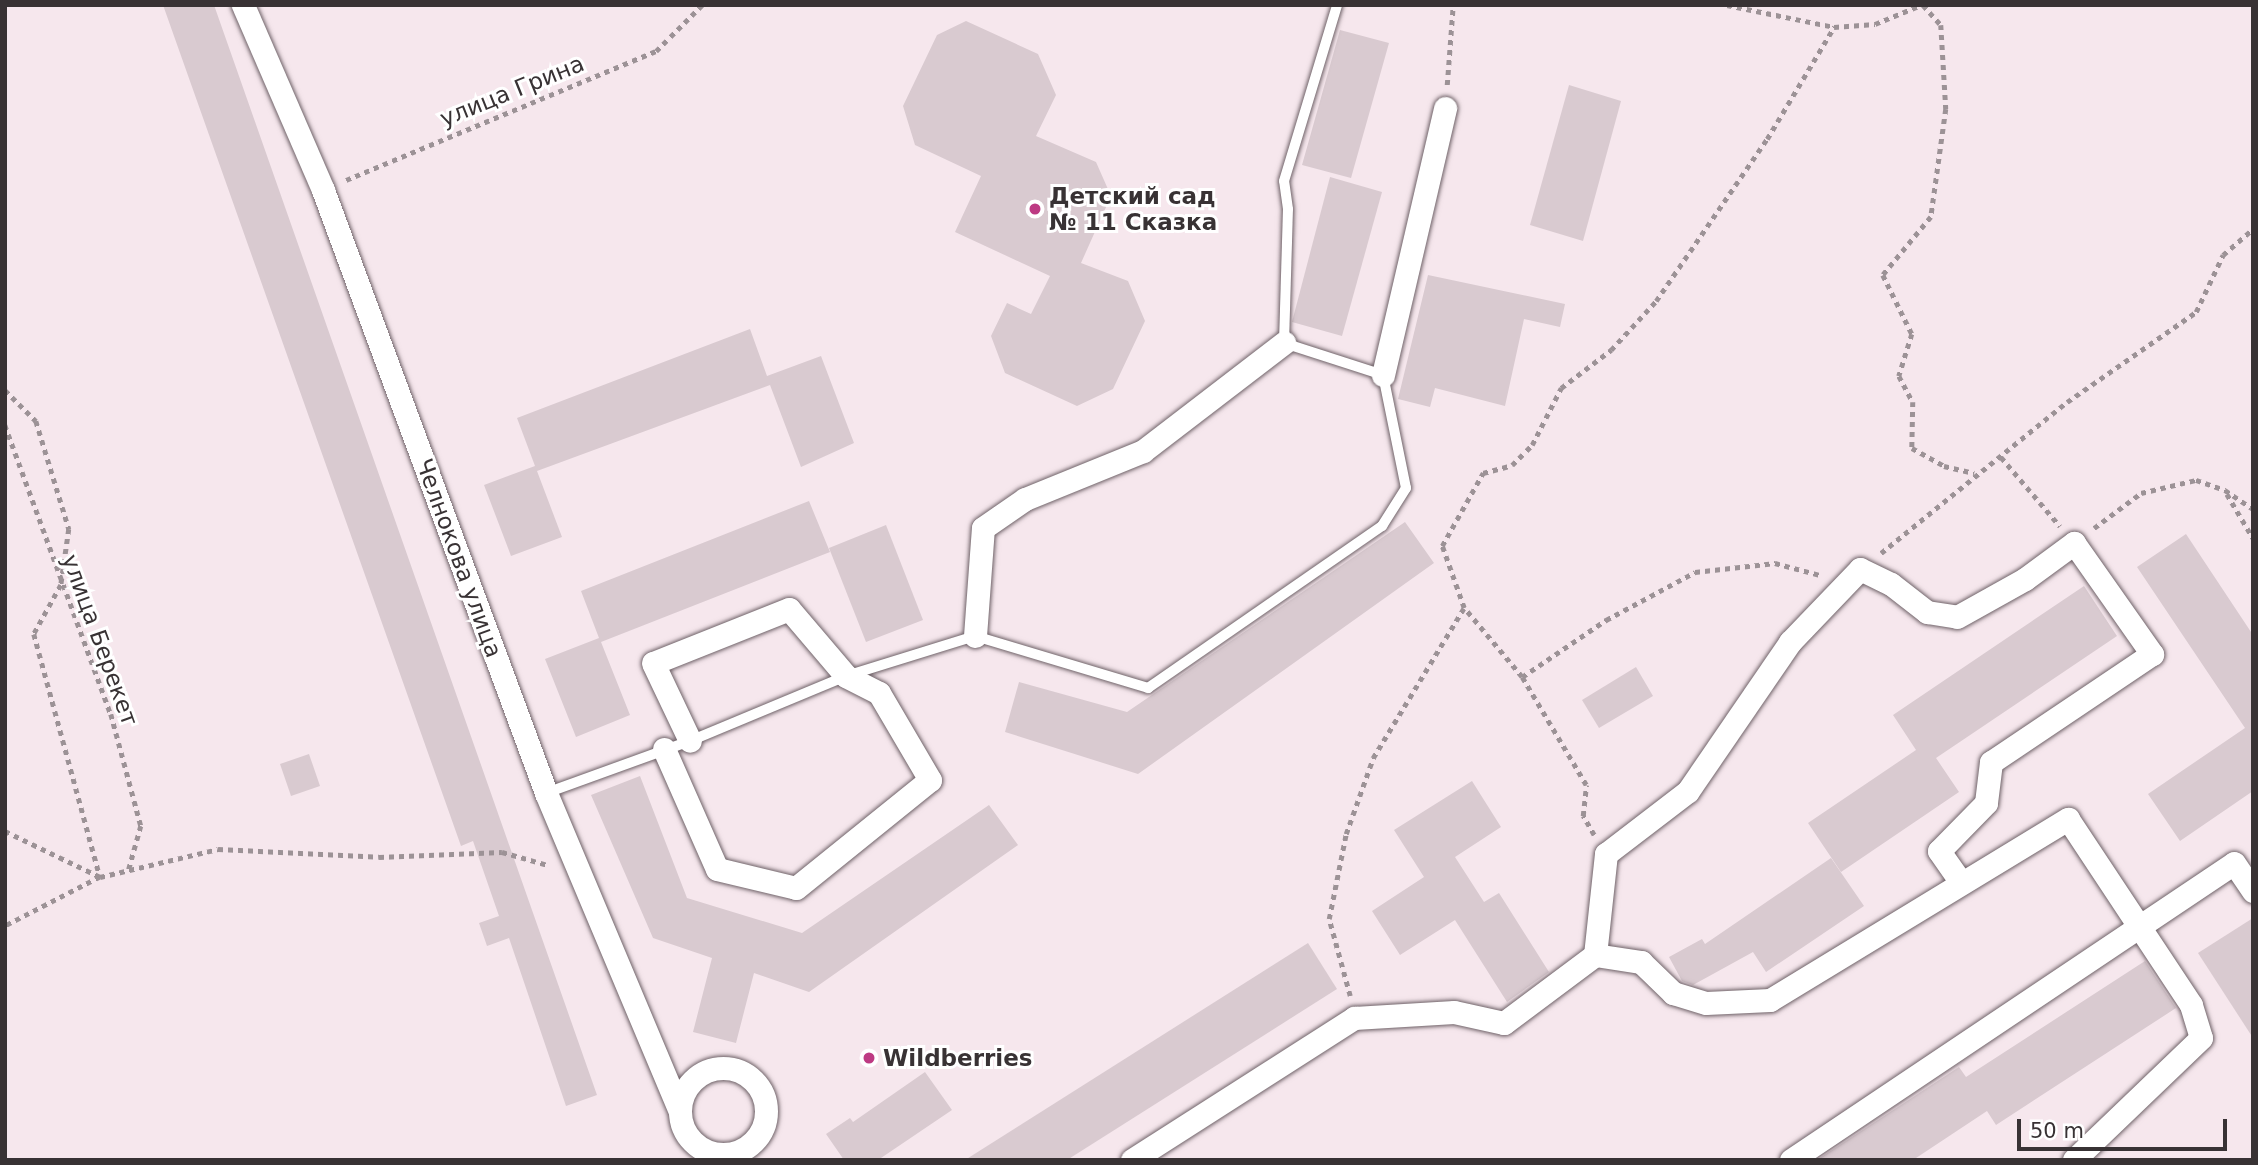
<!DOCTYPE html>
<meta charset="utf-8">
<style>
body{margin:0}
#map{position:relative;width:2258px;height:1165px;overflow:hidden;background:#f6e7ed;font-family:"DejaVu Sans",sans-serif}
div>[style]{position:absolute}
.building>*{inset:0;background:#d9cad0}
.path>*{height:4.5px;margin-top:-2.25px;transform-origin:0;background:repeating-linear-gradient(90deg,#9c9296 0 5px,transparent 0 10px)}
.roads{filter:drop-shadow(0 0 2px #6f6268) drop-shadow(0 0 2px #6f6268)}
.lane>*{height:10px;margin:-5px;padding:0 5px;transform-origin:5px;border-radius:5px;background:#fff}
.street>*{height:23px;margin:-11.5px;padding:0 11.5px;transform-origin:11.5px;border-radius:11.5px;background:#fff}
.street>.ring{margin:-11.5px;padding:0;box-sizing:content-box;background:none;border:23px solid #fff;border-radius:50%}
.dots>*{width:19px;height:19px;translate:-50% -50%;box-sizing:border-box;border:4px solid #fff;border-radius:50%}
span{translate:-50% -50%;white-space:nowrap;text-align:center;line-height:1.15;-webkit-text-stroke:6px #fff;paint-order:stroke}
.street-label{font-size:23px;color:#383234}
.poi-label{font-size:23px;color:#383234;font-weight:700}
.left{translate:0 -50%;text-align:left}
.frame{position:absolute;inset:0;border:7px solid #383234;pointer-events:none}
.scale{position:absolute;left:2017px;top:1119px;width:210px;height:32px;box-sizing:border-box;border:4px solid #383234;border-top:0;padding-left:9px;font-size:21px;line-height:24px;white-space:nowrap;color:#383234;-webkit-text-stroke:5px #fff;paint-order:stroke}
</style>
<div id="map">
<div class="building">
<i style="clip-path:polygon(163px 5px,214px 5px,597px 1095px,566px 1106px,509px 938px,487px 946px,479px 923px,499px 916px,473px 841px,461px 846px)"></i>
<i style="clip-path:polygon(966px 21px,1038px 54px,1056px 95px,1036px 136px,1096px 162px,1111px 196px,1081px 263px,1128px 281px,1145px 321px,1113px 389px,1077px 406px,1005px 373px,991px 336px,1007px 303px,1031px 314px,1050px 276px,955px 232px,981px 176px,915px 145px,903px 106px,937px 35px)"></i>
<i style="clip-path:polygon(1340px 30px,1389px 43px,1351px 178px,1302px 165px)"></i>
<i style="clip-path:polygon(1569px 85px,1621px 101px,1583px 241px,1530px 225px)"></i>
<i style="clip-path:polygon(1330px 177px,1382px 192px,1342px 336px,1292px 322px)"></i>
<i style="clip-path:polygon(1428px 275px,1565px 304px,1560px 327px,1524px 319px,1505px 406px,1435px 388px,1430px 407px,1398px 399px)"></i>
<i style="clip-path:polygon(750px 329px,767px 376px,821px 356px,854px 443px,801px 467px,770px 385px,537px 471px,562px 537px,511px 556px,484px 485px,535px 466px,517px 418px)"></i>
<i style="clip-path:polygon(809px 501px,830px 552px,601px 642px,630px 715px,576px 737px,545px 659px,599px 638px,581px 591px)"></i>
<i style="clip-path:polygon(1405px 522px,1434px 563px,1138px 774px,1005px 732px,1019px 682px,1127px 712px)"></i>
<i style="clip-path:polygon(886px 525px,923px 620px,866px 642px,829px 548px)"></i>
<i style="clip-path:polygon(2186px 534px,2253px 635px,2253px 791px,2180px 841px,2148px 794px,2245px 728px,2137px 567px)"></i>
<i style="clip-path:polygon(2084px 586px,2117px 636px,1936px 758px,1959px 792px,1841px 872px,1808px 823px,1916px 750px,1893px 715px)"></i>
<i style="clip-path:polygon(1636px 667px,1653px 696px,1599px 728px,1582px 700px)"></i>
<i style="clip-path:polygon(309px 754px,320px 786px,291px 796px,280px 764px)"></i>
<i style="clip-path:polygon(640px 776px,687px 898px,802px 933px,989px 805px,1018px 845px,809px 992px,754px 973px,736px 1043px,693px 1032px,712px 958px,653px 938px,591px 795px)"></i>
<i style="clip-path:polygon(1472px 781px,1501px 827px,1455px 857px,1484px 902px,1499px 893px,1549px 972px,1507px 1002px,1455px 920px,1400px 955px,1372px 911px,1424px 877px,1394px 830px)"></i>
<i style="clip-path:polygon(1831px 858px,1864px 906px,1766px 972px,1753px 952px,1693px 985px,1682px 981px,1669px 957px,1702px 939px,1705px 944px)"></i>
<i style="clip-path:polygon(2253px 918px,2253px 1038px,2198px 953px)"></i>
<i style="clip-path:polygon(1308px 943px,1337px 989px,1067px 1160px,965px 1160px)"></i>
<i style="clip-path:polygon(2145px 961px,2176px 1008px,1996px 1125px,1987px 1111px,1913px 1160px,1817px 1160px,1959px 1067px,1966px 1077px)"></i>
<i style="clip-path:polygon(925px 1072px,952px 1110px,878px 1160px,844px 1160px,826px 1134px,850px 1118px,853px 1122px)"></i>
</div>
<div class="path">
<i style="left:1727px;top:5px;width:109px;rotate:11.6deg"></i>
<i style="left:1834px;top:27px;width:41px;rotate:-4.2deg"></i>
<i style="left:1875px;top:24px;width:50px;rotate:-22.4deg"></i>
<i style="left:1923px;top:5px;width:27px;rotate:48deg"></i>
<i style="left:1941px;top:25px;width:84px;rotate:86.6deg"></i>
<i style="left:1946px;top:109px;width:109px;rotate:97.9deg"></i>
<i style="left:1931px;top:217px;width:75px;rotate:129.6deg"></i>
<i style="left:1883px;top:275px;width:66px;rotate:63.8deg"></i>
<i style="left:1912px;top:334px;width:44px;rotate:107.2deg"></i>
<i style="left:1899px;top:376px;width:30px;rotate:62deg"></i>
<i style="left:1913px;top:402px;width:46px;rotate:91.2deg"></i>
<i style="left:1912px;top:448px;width:37px;rotate:29deg"></i>
<i style="left:1944px;top:466px;width:31px;rotate:13deg"></i>
<i style="left:1447px;top:85px;width:80px;rotate:-85.7deg"></i>
<i style="left:346px;top:180px;width:336px;rotate:-22.6deg"></i>
<i style="left:656px;top:51px;width:65px;rotate:-45deg"></i>
<i style="left:5px;top:390px;width:44px;rotate:45deg"></i>
<i style="left:36px;top:421px;width:113px;rotate:73deg"></i>
<i style="left:69px;top:529px;width:57px;rotate:98.1deg"></i>
<i style="left:61px;top:585px;width:56px;rotate:118.9deg"></i>
<i style="left:34px;top:634px;width:252px;rotate:74.8deg"></i>
<i style="left:100px;top:877px;width:107px;rotate:152.7deg"></i>
<i style="left:5px;top:425px;width:308px;rotate:69.9deg"></i>
<i style="left:111px;top:714px;width:116px;rotate:75deg"></i>
<i style="left:141px;top:826px;width:45px;rotate:105.6deg"></i>
<i style="left:2001px;top:457px;width:91px;rotate:49.5deg"></i>
<i style="left:2227px;top:494px;width:51px;rotate:59.4deg"></i>
<i style="left:2094px;top:528px;width:59px;rotate:-36.7deg"></i>
<i style="left:2141px;top:493px;width:57px;rotate:-13.3deg"></i>
<i style="left:2196px;top:480px;width:31px;rotate:19deg"></i>
<i style="left:2225px;top:490px;width:34px;rotate:34deg"></i>
<i style="left:1881px;top:553px;width:240px;rotate:-39.1deg"></i>
<i style="left:2067px;top:402px;width:157px;rotate:-34.9deg"></i>
<i style="left:2196px;top:312px;width:63px;rotate:-64.7deg"></i>
<i style="left:2223px;top:255px;width:40px;rotate:-41deg"></i>
<i style="left:1522px;top:677px;width:102px;rotate:-34.2deg"></i>
<i style="left:1606px;top:620px;width:101px;rotate:-28.3deg"></i>
<i style="left:1695px;top:572px;width:81px;rotate:-6.4deg"></i>
<i style="left:1775px;top:563px;width:47px;rotate:14.9deg"></i>
<i style="left:5px;top:831px;width:106px;rotate:25.8deg"></i>
<i style="left:100px;top:877px;width:121px;rotate:-13.3deg"></i>
<i style="left:218px;top:849px;width:161px;rotate:2.8deg"></i>
<i style="left:379px;top:857px;width:123px;rotate:-2.3deg"></i>
<i style="left:502px;top:852px;width:48px;rotate:15.8deg"></i>
<i style="left:1594px;top:835px;width:22px;rotate:-120deg"></i>
<i style="left:1583px;top:816px;width:31px;rotate:-84deg"></i>
<i style="left:1586px;top:785px;width:126px;rotate:-120.7deg"></i>
<i style="left:1522px;top:677px;width:90px;rotate:-130deg"></i>
<i style="left:1464px;top:608px;width:66px;rotate:-109.5deg"></i>
<i style="left:1442px;top:546px;width:84px;rotate:-60.7deg"></i>
<i style="left:1483px;top:473px;width:30px;rotate:-15deg"></i>
<i style="left:1512px;top:465px;width:28px;rotate:-45deg"></i>
<i style="left:1532px;top:445px;width:64px;rotate:-63deg"></i>
<i style="left:1561px;top:388px;width:63px;rotate:-37.2deg"></i>
<i style="left:1611px;top:350px;width:67px;rotate:-47.4deg"></i>
<i style="left:1656px;top:301px;width:196px;rotate:-55.6deg"></i>
<i style="left:1767px;top:139px;width:131px;rotate:-59.1deg"></i>
<i style="left:1350px;top:996px;width:80px;rotate:-105.3deg"></i>
<i style="left:1329px;top:919px;width:87px;rotate:-78.7deg"></i>
<i style="left:1346px;top:834px;width:81px;rotate:-70.4deg"></i>
<i style="left:1373px;top:758px;width:175px;rotate:-58.8deg"></i>
</div>
<div class="roads">
<div class="lane">
<i style="left:546px;top:793px;width:153px;rotate:-19.9deg"></i>
<i style="left:690px;top:741px;width:169px;rotate:-22.6deg"></i>
<i style="left:846px;top:676px;width:135px;rotate:-17.2deg"></i>
<i style="left:975px;top:636px;width:181px;rotate:16.7deg"></i>
<i style="left:1148px;top:688px;width:285px;rotate:-34.7deg"></i>
<i style="left:1382px;top:526px;width:45px;rotate:-57.7deg"></i>
<i style="left:1406px;top:488px;width:115px;rotate:-101.5deg"></i>
<i style="left:1383px;top:375px;width:104px;rotate:-162.1deg"></i>
<i style="left:1284px;top:343px;width:134px;rotate:-88.3deg"></i>
<i style="left:1288px;top:209px;width:28px;rotate:-98deg"></i>
<i style="left:1284px;top:181px;width:184px;rotate:-73.2deg"></i>
</div>
<div class="street">
<i style="left:243px;top:5px;width:202px;rotate:66.6deg"></i>
<i style="left:323px;top:190px;width:643px;rotate:69.7deg"></i>
<i style="left:546px;top:793px;width:344px;rotate:67.2deg"></i>
<i style="left:1383px;top:375px;width:274px;rotate:-76.9deg"></i>
<i style="left:975px;top:636px;width:108px;rotate:-85.8deg"></i>
<i style="left:983px;top:528px;width:51px;rotate:-34.6deg"></i>
<i style="left:1025px;top:499px;width:127px;rotate:-22.1deg"></i>
<i style="left:1143px;top:451px;width:178px;rotate:-37.5deg"></i>
<i style="left:664px;top:749px;width:131px;rotate:66.2deg"></i>
<i style="left:717px;top:869px;width:81px;rotate:13.5deg"></i>
<i style="left:796px;top:888px;width:172px;rotate:-38.9deg"></i>
<i style="left:930px;top:780px;width:101px;rotate:-120.4deg"></i>
<i style="left:879px;top:693px;width:37px;rotate:-153deg"></i>
<i style="left:846px;top:676px;width:88px;rotate:-130.4deg"></i>
<i style="left:789px;top:609px;width:146px;rotate:158.3deg"></i>
<i style="left:653px;top:663px;width:86px;rotate:64.6deg"></i>
<i style="left:1595px;top:955px;width:47px;rotate:8.7deg"></i>
<i style="left:1641px;top:962px;width:45px;rotate:44.1deg"></i>
<i style="left:1673px;top:993px;width:34px;rotate:17deg"></i>
<i style="left:1706px;top:1003px;width:64px;rotate:-2.7deg"></i>
<i style="left:1770px;top:1000px;width:349px;rotate:-31.3deg"></i>
<i style="left:2068px;top:819px;width:223px;rotate:56.5deg"></i>
<i style="left:2191px;top:1005px;width:34px;rotate:73deg"></i>
<i style="left:2201px;top:1038px;width:176px;rotate:136.2deg"></i>
<i class="ring" style="left:680px;top:1068px;width:63px;height:63px"></i>
<i style="left:1132px;top:1160px;width:264px;rotate:-32.6deg"></i>
<i style="left:1354px;top:1018px;width:100px;rotate:-3.4deg"></i>
<i style="left:1454px;top:1012px;width:51px;rotate:12.4deg"></i>
<i style="left:1504px;top:1023px;width:114px;rotate:-36.8deg"></i>
<i style="left:1595px;top:955px;width:102px;rotate:-83.8deg"></i>
<i style="left:1606px;top:854px;width:103px;rotate:-37.5deg"></i>
<i style="left:1688px;top:791px;width:181px;rotate:-55.6deg"></i>
<i style="left:1790px;top:642px;width:101px;rotate:-46.2deg"></i>
<i style="left:1860px;top:569px;width:34px;rotate:26deg"></i>
<i style="left:1891px;top:584px;width:46px;rotate:37.9deg"></i>
<i style="left:1927px;top:612px;width:30px;rotate:9deg"></i>
<i style="left:1957px;top:617px;width:78px;rotate:-29.2deg"></i>
<i style="left:2025px;top:579px;width:61px;rotate:-36.3deg"></i>
<i style="left:2074px;top:543px;width:136px;rotate:54.9deg"></i>
<i style="left:2152px;top:654px;width:194px;rotate:146.1deg"></i>
<i style="left:1991px;top:762px;width:41px;rotate:97deg"></i>
<i style="left:1986px;top:803px;width:67px;rotate:134.4deg"></i>
<i style="left:1939px;top:851px;width:39px;rotate:55deg"></i>
<i style="left:1791px;top:1160px;width:533px;rotate:-33.84deg"></i>
<i style="left:2234px;top:863px;width:34px;rotate:56deg"></i>
</div>
</div>
<div class="dots">
<i style="left:1035px;top:209px;background:#bd3a83"></i>
<i style="left:869px;top:1058px;background:#bd3a83"></i>
</div>
<div class="street-label">
<span style="left:512px;top:91px;rotate:-22deg">улица Грина</span>
<span style="left:459px;top:558px;rotate:70deg">Челнокова улица</span>
<span style="left:100px;top:640px;rotate:70deg">улица Берекет</span>
</div>
<div class="poi-label">
<span class="left" style="left:1049px;top:209px">Детский сад<br>№ 11 Сказка</span>
<span class="left" style="left:883px;top:1058px">Wildberries</span>
</div>
<div class="frame"></div>
<div class="scale">50 m</div>
</div>
